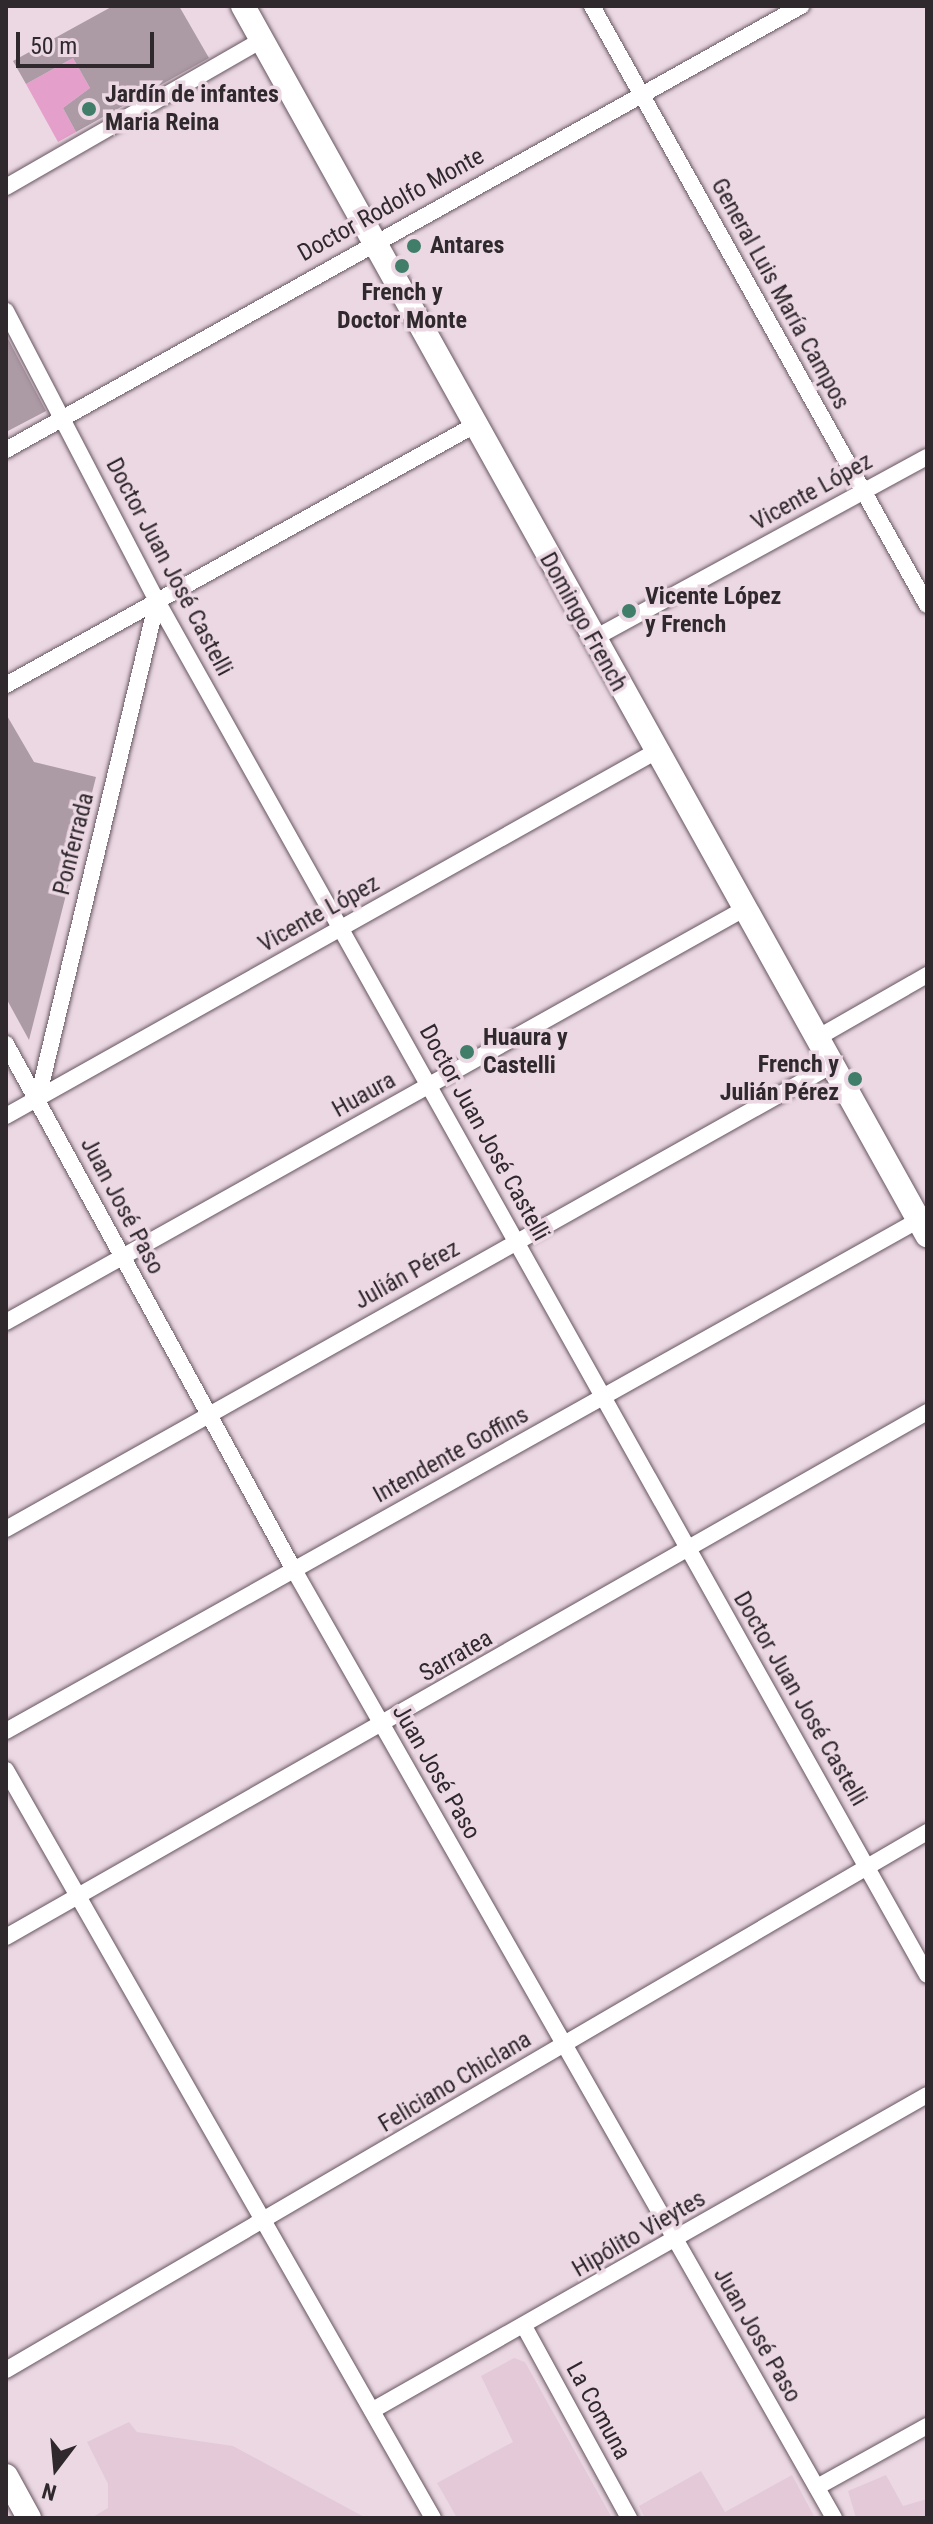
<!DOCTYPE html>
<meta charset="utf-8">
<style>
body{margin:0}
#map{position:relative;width:933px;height:2524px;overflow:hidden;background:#ebd8e3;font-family:"Roboto Condensed",sans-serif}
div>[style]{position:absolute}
.built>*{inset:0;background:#e4cad9}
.green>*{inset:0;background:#e59fcb}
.building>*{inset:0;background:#ac9aa5}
.roads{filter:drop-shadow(0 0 2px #675660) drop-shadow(0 0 2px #675660)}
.street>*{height:16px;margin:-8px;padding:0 8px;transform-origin:8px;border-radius:8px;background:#fff}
.secondary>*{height:24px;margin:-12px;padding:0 12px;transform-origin:12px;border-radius:12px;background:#fff}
.dots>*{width:22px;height:22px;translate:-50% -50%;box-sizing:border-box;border:4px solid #ebd8e3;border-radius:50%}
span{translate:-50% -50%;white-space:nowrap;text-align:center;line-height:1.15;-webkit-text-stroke:7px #ebd8e3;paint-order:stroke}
.poi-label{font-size:24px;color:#2f282c;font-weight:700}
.left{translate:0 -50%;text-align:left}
.right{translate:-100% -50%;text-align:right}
.street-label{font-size:24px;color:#2f282c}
.frame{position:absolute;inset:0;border:8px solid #2f282c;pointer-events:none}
.north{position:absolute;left:16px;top:2428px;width:80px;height:80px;-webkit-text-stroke:6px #ebd8e3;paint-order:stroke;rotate:196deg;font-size:22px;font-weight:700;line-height:32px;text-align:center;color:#2f282c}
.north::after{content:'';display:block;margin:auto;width:28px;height:36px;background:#2f282c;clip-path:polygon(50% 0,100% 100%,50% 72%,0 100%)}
.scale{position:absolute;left:16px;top:32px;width:138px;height:36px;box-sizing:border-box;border:4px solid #2f282c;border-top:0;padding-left:10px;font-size:24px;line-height:28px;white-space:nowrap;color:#2f282c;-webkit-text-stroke:6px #ebd8e3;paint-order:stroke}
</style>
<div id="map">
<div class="built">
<i style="clip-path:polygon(514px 2358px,525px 2362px,612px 2518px,457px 2518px,437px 2483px,513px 2442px,481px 2376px)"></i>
<i style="clip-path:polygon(129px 2422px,137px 2432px,233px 2446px,366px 2518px,91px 2518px,108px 2508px,108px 2484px,87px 2442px)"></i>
<i style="clip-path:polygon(701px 2471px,725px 2512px,792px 2475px,815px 2518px,645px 2518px,639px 2506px)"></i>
<i style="clip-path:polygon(886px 2475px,903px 2506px,927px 2499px,927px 2518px,856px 2518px,848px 2491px)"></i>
</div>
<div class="green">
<i style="clip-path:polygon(73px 58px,90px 88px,63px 108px,76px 132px,58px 142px,26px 84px)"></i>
</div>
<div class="building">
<i style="clip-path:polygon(113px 6px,179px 6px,209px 58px,76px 132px,63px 108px,90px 88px,73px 58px,26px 84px,13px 61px)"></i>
<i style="clip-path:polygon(6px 335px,46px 411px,6px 432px)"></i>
<i style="clip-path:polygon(6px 714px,34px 762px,96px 777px,29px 1040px,6px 998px)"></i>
</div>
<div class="roads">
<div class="street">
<i style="left:592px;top:6px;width:686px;rotate:60.78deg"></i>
<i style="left:6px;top:187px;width:295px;rotate:-29.9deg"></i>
<i style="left:6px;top:311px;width:327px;rotate:62.5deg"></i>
<i style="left:157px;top:601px;width:1575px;rotate:60.73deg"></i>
<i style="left:6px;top:450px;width:911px;rotate:-29.18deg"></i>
<i style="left:593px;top:639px;width:380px;rotate:-28.6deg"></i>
<i style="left:6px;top:685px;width:534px;rotate:-29.01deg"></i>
<i style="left:817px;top:1038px;width:127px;rotate:-29.8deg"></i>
<i style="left:6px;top:1044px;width:600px;rotate:61.3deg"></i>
<i style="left:294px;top:1570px;width:1091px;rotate:60.33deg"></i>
<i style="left:38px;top:1098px;width:511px;rotate:-76.53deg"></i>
<i style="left:6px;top:1116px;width:744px;rotate:-29.29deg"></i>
<i style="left:6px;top:1322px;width:846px;rotate:-29.23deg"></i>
<i style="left:6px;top:1529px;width:947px;rotate:-29.32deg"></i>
<i style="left:6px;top:1731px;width:1046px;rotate:-29.24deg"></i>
<i style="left:6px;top:1770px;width:861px;rotate:60.28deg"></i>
<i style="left:6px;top:1937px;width:1060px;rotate:-29.68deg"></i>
<i style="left:525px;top:2328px;width:217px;rotate:61.3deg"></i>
<i style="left:6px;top:2370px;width:1067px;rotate:-30.29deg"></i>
<i style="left:373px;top:2410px;width:637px;rotate:-29.62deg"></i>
<i style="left:817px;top:2487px;width:126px;rotate:-29deg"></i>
</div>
<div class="secondary">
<i style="left:243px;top:6px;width:1407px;rotate:60.9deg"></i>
<i style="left:6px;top:2476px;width:48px;rotate:61.3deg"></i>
</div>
</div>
<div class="dots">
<i style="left:89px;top:109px;background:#407e6a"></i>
<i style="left:414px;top:246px;background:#407e6a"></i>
<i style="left:402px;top:266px;background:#407e6a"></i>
<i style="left:629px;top:611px;background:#407e6a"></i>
<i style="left:467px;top:1052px;background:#407e6a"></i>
<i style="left:855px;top:1079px;background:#407e6a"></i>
</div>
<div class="poi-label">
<span class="left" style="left:105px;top:109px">Jardín de infantes<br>Maria Reina</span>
<span class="left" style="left:430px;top:246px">Antares</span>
<span style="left:402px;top:307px">French y<br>Doctor Monte</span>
<span class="left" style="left:645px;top:611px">Vicente López<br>y French</span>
<span class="left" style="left:483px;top:1052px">Huaura y<br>Castelli</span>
<span class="right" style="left:839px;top:1079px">French y<br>Julián Pérez</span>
</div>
<div class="street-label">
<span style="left:391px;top:205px;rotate:-29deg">Doctor Rodolfo Monte</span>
<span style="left:780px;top:294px;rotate:61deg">General Luis María Campos</span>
<span style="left:812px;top:492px;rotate:-29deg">Vicente López</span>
<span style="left:169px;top:567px;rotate:62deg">Doctor Juan José Castelli</span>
<span style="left:583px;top:622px;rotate:61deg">Domingo French</span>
<span style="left:74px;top:844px;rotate:-76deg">Ponferrada</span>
<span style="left:319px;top:914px;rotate:-29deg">Vicente López</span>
<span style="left:364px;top:1095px;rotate:-29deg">Huaura</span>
<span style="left:484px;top:1133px;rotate:61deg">Doctor Juan José Castelli</span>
<span style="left:122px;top:1206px;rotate:62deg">Juan José Paso</span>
<span style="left:407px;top:1275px;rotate:-29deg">Julián Pérez</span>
<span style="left:451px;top:1455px;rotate:-29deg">Intendente Goffins</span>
<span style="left:456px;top:1656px;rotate:-30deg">Sarratea</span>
<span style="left:800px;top:1699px;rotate:60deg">Doctor Juan José Castelli</span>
<span style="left:436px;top:1772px;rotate:60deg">Juan José Paso</span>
<span style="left:455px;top:2082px;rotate:-31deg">Feliciano Chiclana</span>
<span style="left:639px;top:2234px;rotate:-30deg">Hipólito Vieytes</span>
<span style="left:757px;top:2335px;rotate:60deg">Juan José Paso</span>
<span style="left:598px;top:2411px;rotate:61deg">La Comuna</span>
</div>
<div class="frame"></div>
<div class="north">N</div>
<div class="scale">50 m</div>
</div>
